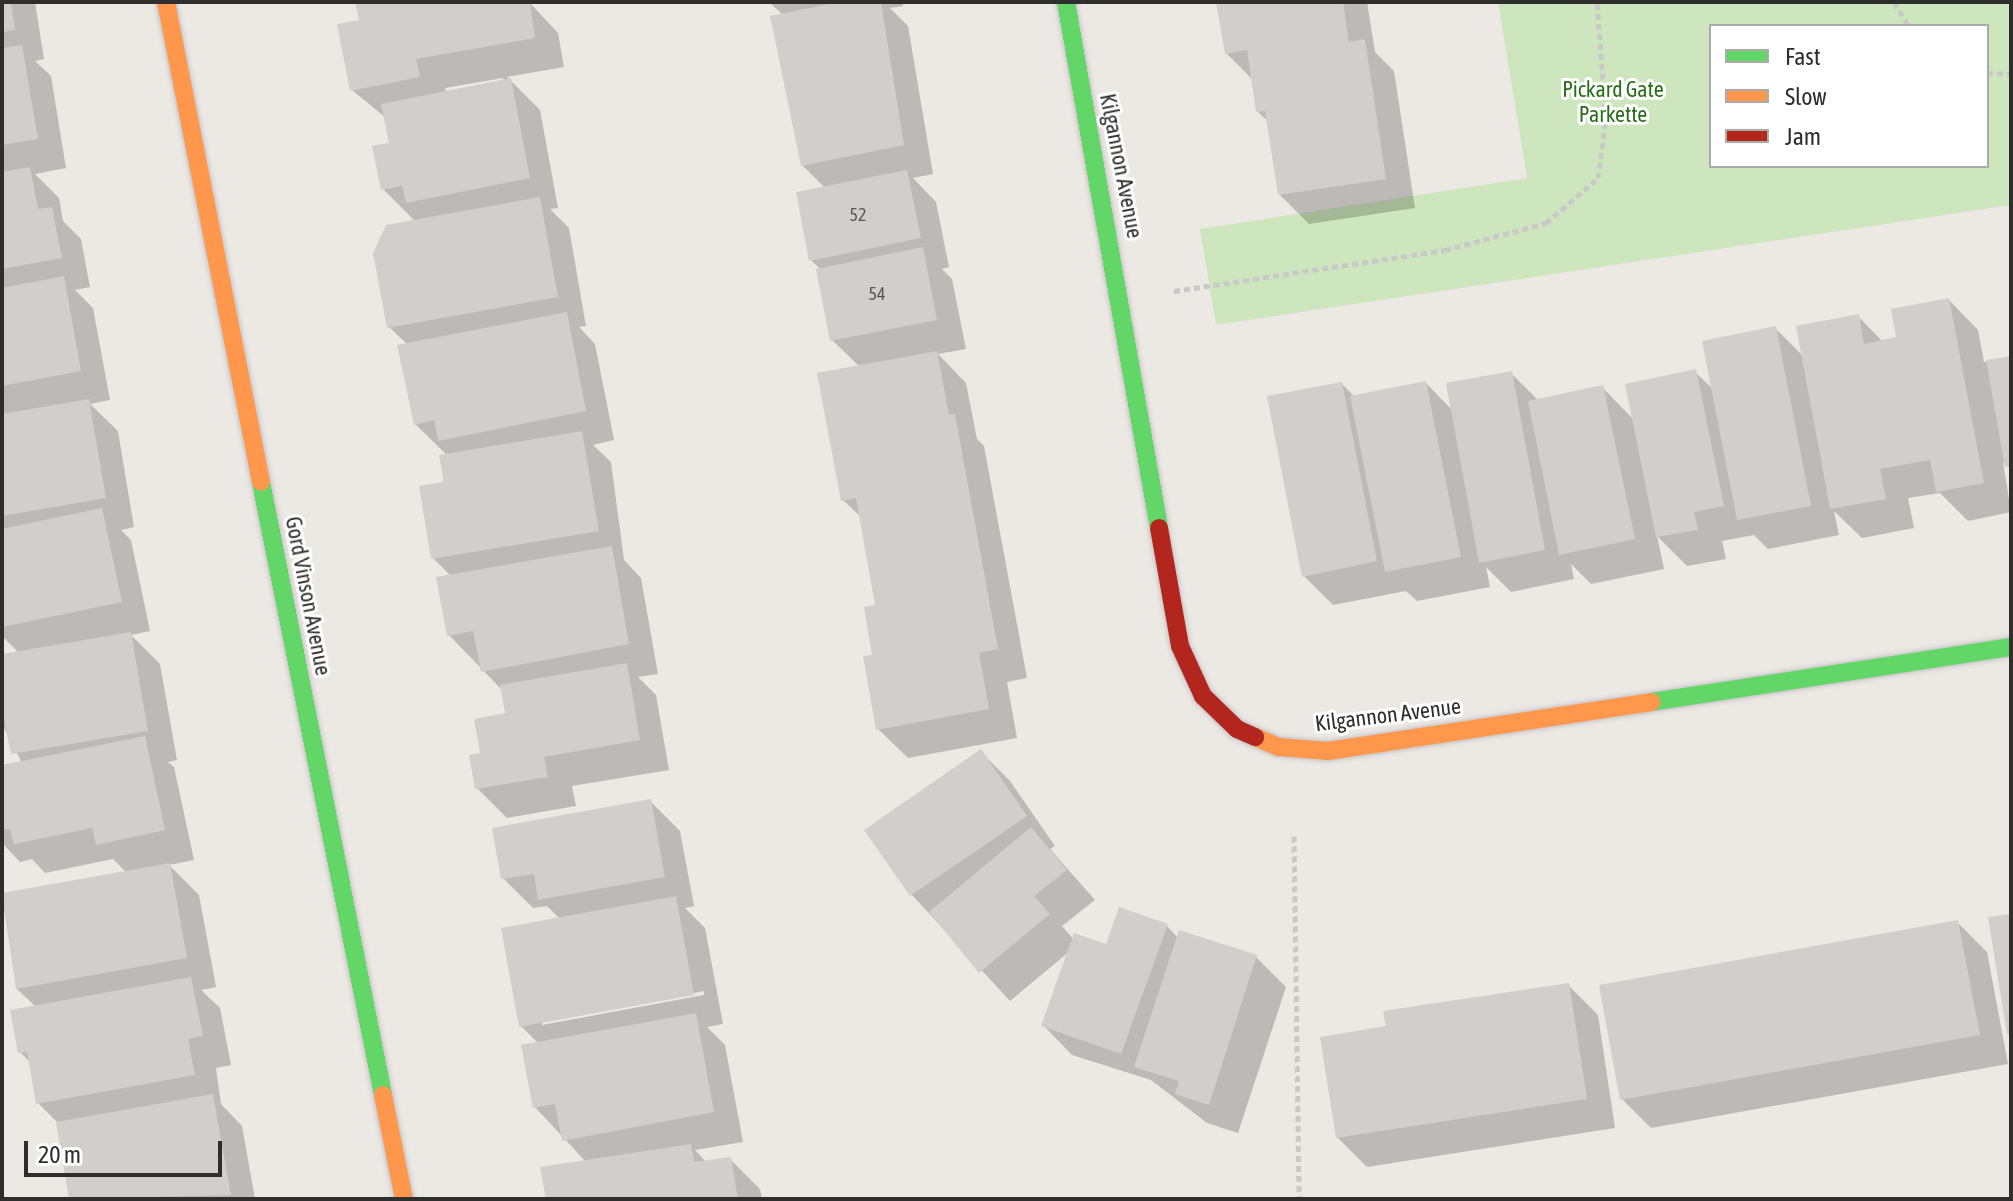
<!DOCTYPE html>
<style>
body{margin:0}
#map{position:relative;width:2013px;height:1201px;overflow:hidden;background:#ece8e4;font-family:"Asap Condensed",sans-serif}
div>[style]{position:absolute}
.green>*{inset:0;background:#cee6be}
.shadow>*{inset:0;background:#0003}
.building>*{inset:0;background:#d1cecb}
.path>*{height:5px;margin-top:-2.5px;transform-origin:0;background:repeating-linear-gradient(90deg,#c9c9c8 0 6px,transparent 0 10px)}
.roads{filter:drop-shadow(0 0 2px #c5c4c5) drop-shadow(0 0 2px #c5c4c5)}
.fast>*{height:18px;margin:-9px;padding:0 9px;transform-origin:9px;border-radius:9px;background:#63d668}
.slow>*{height:18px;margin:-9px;padding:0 9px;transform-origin:9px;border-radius:9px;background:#ff974d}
.jam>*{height:18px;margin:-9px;padding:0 9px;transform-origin:9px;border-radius:9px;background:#b3261e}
span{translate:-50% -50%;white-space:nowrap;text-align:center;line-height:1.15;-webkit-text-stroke:6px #fff;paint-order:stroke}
.number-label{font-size:18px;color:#585857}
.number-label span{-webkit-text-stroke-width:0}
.park-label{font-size:22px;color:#2c6e1b}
.street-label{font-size:22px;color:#2e2e2e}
.frame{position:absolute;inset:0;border:4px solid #2e2e2e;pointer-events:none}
.legend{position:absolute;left:1709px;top:24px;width:280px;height:144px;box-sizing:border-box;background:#fff;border:2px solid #ababab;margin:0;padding:10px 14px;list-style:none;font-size:24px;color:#2e2e2e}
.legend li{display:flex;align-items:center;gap:16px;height:40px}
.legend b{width:40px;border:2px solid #ababab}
.scale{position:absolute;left:24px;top:1141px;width:198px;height:36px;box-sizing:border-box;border:4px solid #2e2e2e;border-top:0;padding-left:10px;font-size:24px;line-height:28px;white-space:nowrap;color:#2e2e2e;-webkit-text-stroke:6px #fff;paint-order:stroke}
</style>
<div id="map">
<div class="green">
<i style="clip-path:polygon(evenodd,1498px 2px,2011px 2px,2011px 205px,1216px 325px,1200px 229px,1527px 178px,1498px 2px,1711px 26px,1987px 26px,1987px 166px,1711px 166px,1711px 26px)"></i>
</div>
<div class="shadow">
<i style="clip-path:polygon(2px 2px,35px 2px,44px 59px,35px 61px,51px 76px,66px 168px,35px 174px,59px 198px,63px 221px,81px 239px,90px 287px,75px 290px,93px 308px,110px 400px,90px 404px,118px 431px,134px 527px,121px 530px,131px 540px,150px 631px,131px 635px,160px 664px,177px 760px,168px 762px,174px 767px,194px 860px,169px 865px,199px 895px,216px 987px,201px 990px,220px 1008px,231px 1065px,216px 1068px,221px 1104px,242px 1126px,255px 1199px,71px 1199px,58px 1123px,38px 1103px,31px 1063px,20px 1052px,36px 1007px,17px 989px,2px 896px,127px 873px,113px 859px,45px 873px,32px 859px,20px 862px,2px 843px,2px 767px,22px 763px,2px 724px,2px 656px,19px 653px,2px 636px)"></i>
<i style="clip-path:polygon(evenodd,357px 2px,529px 2px,558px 33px,564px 67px,507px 77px,540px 110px,558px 208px,550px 209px,569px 228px,586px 326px,579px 327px,595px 344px,614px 440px,593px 445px,611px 462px,624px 560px,641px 578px,658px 674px,638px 677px,656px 695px,669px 770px,572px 786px,576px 806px,507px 818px,477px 788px,483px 755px,507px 715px,503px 691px,449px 635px,452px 577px,433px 558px,447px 455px,415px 424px,408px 345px,389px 327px,415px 221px,383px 189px,391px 144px,386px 118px,352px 90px,361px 22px,357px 2px,503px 78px,504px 82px,446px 93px,445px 88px,503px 78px)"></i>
<i style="clip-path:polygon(769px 2px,903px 2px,903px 6px,890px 8px,908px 26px,933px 174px,913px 178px,936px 202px,949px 267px,942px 269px,952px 279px,966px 349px,938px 354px,966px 383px,977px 439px,984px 446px,1027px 678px,1007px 682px,1017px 738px,908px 758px,878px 729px,877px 606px,862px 518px,843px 500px,860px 367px,832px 340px,821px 270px,811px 260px,825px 188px,802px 165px,783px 15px)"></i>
<i style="clip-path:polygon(1218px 2px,1367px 2px,1375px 52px,1394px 71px,1415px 208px,1309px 224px,1280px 195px,1269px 122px,1258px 112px,1254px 81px,1226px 53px)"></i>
<i style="clip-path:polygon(1949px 300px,1978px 330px,1984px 362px,2011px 358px,2011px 469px,2003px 462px,2011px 512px,1968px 521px,1940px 493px,1908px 498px,1914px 528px,1862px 538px,1834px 511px,1839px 535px,1768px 549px,1754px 535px,1722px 541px,1726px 559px,1687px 566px,1657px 536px,1664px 569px,1591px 584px,1571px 564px,1574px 579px,1511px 592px,1486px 567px,1490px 587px,1417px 601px,1406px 591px,1333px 605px,1304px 576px,1342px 384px,1355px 397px,1426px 383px,1453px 411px,1511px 373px,1539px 401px,1602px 387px,1634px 420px,1695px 372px,1714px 390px,1775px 328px,1804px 357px,1858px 316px,1883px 342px,1899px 338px)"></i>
<i style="clip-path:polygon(981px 752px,1010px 781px,1055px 846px,1050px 849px,1095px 900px,1062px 926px,1074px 940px,1107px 947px,1167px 926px,1178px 938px,1256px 957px,1286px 987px,1238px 1133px,1207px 1123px,1151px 1080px,1072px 1055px,1043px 1025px,1070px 951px,1010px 1001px,912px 895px,867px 830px)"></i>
<i style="clip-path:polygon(evenodd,650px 801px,680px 831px,694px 906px,685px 908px,705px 928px,723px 1024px,707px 1027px,725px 1045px,743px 1142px,695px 1150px,707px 1163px,730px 1159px,760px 1189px,762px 1199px,548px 1199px,586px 1162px,535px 1107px,539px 1044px,521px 1026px,560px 919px,547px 906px,533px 908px,503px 878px,650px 801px,704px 991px,704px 995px,542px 1025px,542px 1021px,704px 991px)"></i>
<i style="clip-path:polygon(1957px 922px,1987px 952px,2008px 1064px,1651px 1128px,1622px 1099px)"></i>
<i style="clip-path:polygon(1568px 985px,1598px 1015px,1615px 1128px,1367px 1167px,1337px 1137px)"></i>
</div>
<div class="building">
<i style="clip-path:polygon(2px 2px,11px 2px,15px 30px,2px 32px)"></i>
<i style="clip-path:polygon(355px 2px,530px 2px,535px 38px,416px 59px,420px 77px,350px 91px,337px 24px,359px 20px)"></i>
<i style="clip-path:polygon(839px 2px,881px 2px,904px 145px,801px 166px,770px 16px)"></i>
<i style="clip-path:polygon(1216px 2px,1343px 2px,1349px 42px,1365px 39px,1386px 179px,1278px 195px,1265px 111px,1256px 112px,1247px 50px,1225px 54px)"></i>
<i style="clip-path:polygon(22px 45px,38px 139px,2px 145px,2px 48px)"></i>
<i style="clip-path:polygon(511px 78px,530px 178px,406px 203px,402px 186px,381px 190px,372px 146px,389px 143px,381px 104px)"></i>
<i style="clip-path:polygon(30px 167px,38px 209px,52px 207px,62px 258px,2px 269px,2px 172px)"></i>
<i style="clip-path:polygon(907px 170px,921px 238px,809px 261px,796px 192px)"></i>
<i style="clip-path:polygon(540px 197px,558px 297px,387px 328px,373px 253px,386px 225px)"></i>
<i style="clip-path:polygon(923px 247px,937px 320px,830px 341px,816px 269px)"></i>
<i style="clip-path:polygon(64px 276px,81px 371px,2px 386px,2px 288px)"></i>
<i style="clip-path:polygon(1949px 298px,1984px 483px,1936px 492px,1930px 460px,1880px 469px,1886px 499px,1830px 509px,1796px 326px,1859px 314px,1864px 344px,1896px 337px,1891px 309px)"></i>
<i style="clip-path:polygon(567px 312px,586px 411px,438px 441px,434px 420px,414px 425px,397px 345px)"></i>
<i style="clip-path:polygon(1776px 326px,1811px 506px,1737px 520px,1702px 341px)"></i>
<i style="clip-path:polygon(937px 351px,949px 415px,955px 414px,998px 649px,979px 653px,989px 709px,876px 730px,863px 656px,872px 655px,864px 607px,875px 605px,856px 498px,841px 501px,817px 373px)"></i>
<i style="clip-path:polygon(2011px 356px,2011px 466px,2005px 467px,1986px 360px)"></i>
<i style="clip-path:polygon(1696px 369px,1724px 506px,1694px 512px,1698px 530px,1656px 537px,1625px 384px)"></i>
<i style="clip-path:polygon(1512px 371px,1545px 550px,1479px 563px,1446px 383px)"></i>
<i style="clip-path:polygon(1426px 381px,1461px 557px,1385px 572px,1350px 396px)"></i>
<i style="clip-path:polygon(1342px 382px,1377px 561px,1302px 577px,1267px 396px)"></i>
<i style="clip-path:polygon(1603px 385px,1635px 539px,1559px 555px,1528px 401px)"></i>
<i style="clip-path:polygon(89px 399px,106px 498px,2px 516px,2px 414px)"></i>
<i style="clip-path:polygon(582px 431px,599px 531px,431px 559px,419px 486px,444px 482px,439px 455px)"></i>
<i style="clip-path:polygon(102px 508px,122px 602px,2px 627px,2px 529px)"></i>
<i style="clip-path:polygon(612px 546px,629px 644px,481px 672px,473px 631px,447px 636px,436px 577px)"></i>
<i style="clip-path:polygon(131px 632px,148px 731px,11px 754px,2px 709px,2px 654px)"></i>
<i style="clip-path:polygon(627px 663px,640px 740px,544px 757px,548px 777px,475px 789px,469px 755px,480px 753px,474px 719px,505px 713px,500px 685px)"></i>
<i style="clip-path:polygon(145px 736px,165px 830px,96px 845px,92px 828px,14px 844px,10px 829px,2px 830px,2px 765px)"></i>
<i style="clip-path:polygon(981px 749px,1027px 816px,910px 896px,864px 830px)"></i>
<i style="clip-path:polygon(651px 799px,665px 877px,538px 900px,534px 874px,501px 879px,492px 828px)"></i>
<i style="clip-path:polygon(1031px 827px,1067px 870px,1034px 896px,1050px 914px,979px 973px,929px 912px)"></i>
<i style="clip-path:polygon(170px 863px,187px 958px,16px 989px,2px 893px)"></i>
<i style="clip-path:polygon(676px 896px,694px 995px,519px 1027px,501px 928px)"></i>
<i style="clip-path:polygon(1119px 907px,1168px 924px,1121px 1054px,1041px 1026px,1074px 933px,1106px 944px)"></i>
<i style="clip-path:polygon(2011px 914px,2011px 1034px,2007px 1034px,1988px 917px)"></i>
<i style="clip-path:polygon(1958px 920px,1980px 1035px,1620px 1100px,1599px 985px)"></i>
<i style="clip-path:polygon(1179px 930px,1257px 955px,1209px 1105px,1175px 1094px,1179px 1081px,1134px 1067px)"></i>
<i style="clip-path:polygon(191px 977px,203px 1036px,188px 1039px,195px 1075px,36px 1104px,27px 1052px,18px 1053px,10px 1010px)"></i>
<i style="clip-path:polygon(1569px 983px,1587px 1099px,1336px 1138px,1320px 1037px,1386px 1026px,1383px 1011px)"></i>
<i style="clip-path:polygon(696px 1013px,714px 1112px,562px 1141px,555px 1104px,533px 1108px,521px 1045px)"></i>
<i style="clip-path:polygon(213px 1094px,231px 1195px,69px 1199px,56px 1122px)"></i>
<i style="clip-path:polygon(691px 1144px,694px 1162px,731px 1157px,738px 1199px,546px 1199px,540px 1167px)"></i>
</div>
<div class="path">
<i style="left:1894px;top:2px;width:28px;rotate:58deg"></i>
<i style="left:1987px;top:73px;width:24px;rotate:2deg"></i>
<i style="left:1174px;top:291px;width:274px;rotate:-8.6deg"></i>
<i style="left:1445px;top:250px;width:105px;rotate:-15deg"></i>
<i style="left:1546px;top:223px;width:69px;rotate:-40.9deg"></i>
<i style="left:1598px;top:178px;width:60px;rotate:-82.3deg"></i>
<i style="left:1606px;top:119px;width:117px;rotate:-94.4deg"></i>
<i style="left:1294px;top:836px;width:363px;rotate:89.2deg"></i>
</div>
<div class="roads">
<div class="fast">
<i style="left:1066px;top:2px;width:534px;rotate:79.97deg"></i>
<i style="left:261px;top:482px;width:625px;rotate:78.74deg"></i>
<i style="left:1651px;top:702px;width:364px;rotate:-8.7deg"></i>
</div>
<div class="slow">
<i style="left:166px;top:2px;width:489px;rotate:78.8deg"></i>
<i style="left:1255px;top:737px;width:26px;rotate:23deg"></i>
<i style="left:1279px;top:747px;width:49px;rotate:4.7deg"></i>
<i style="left:1328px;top:751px;width:327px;rotate:-8.6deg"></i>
<i style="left:383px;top:1095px;width:106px;rotate:78.6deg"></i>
</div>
<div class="jam">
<i style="left:1159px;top:528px;width:120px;rotate:79.9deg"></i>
<i style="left:1180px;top:646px;width:55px;rotate:65.3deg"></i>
<i style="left:1203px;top:696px;width:47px;rotate:44.1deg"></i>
<i style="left:1237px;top:729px;width:20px;rotate:24deg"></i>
</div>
</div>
<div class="number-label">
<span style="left:858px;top:215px">52</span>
<span style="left:877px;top:294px">54</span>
</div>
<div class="park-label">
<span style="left:1613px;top:102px">Pickard Gate<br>Parkette</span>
</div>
<div class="street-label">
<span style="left:1121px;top:166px;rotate:79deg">Kilgannon Avenue</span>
<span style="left:308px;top:596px;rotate:79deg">Gord Vinson Avenue</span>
<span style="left:1388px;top:715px;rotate:-7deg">Kilgannon Avenue</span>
</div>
<div class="frame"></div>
<ul class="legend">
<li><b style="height:10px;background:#63d668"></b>Fast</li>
<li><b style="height:10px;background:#ff974d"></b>Slow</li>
<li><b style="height:10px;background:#b3261e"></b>Jam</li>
</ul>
<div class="scale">20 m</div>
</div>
